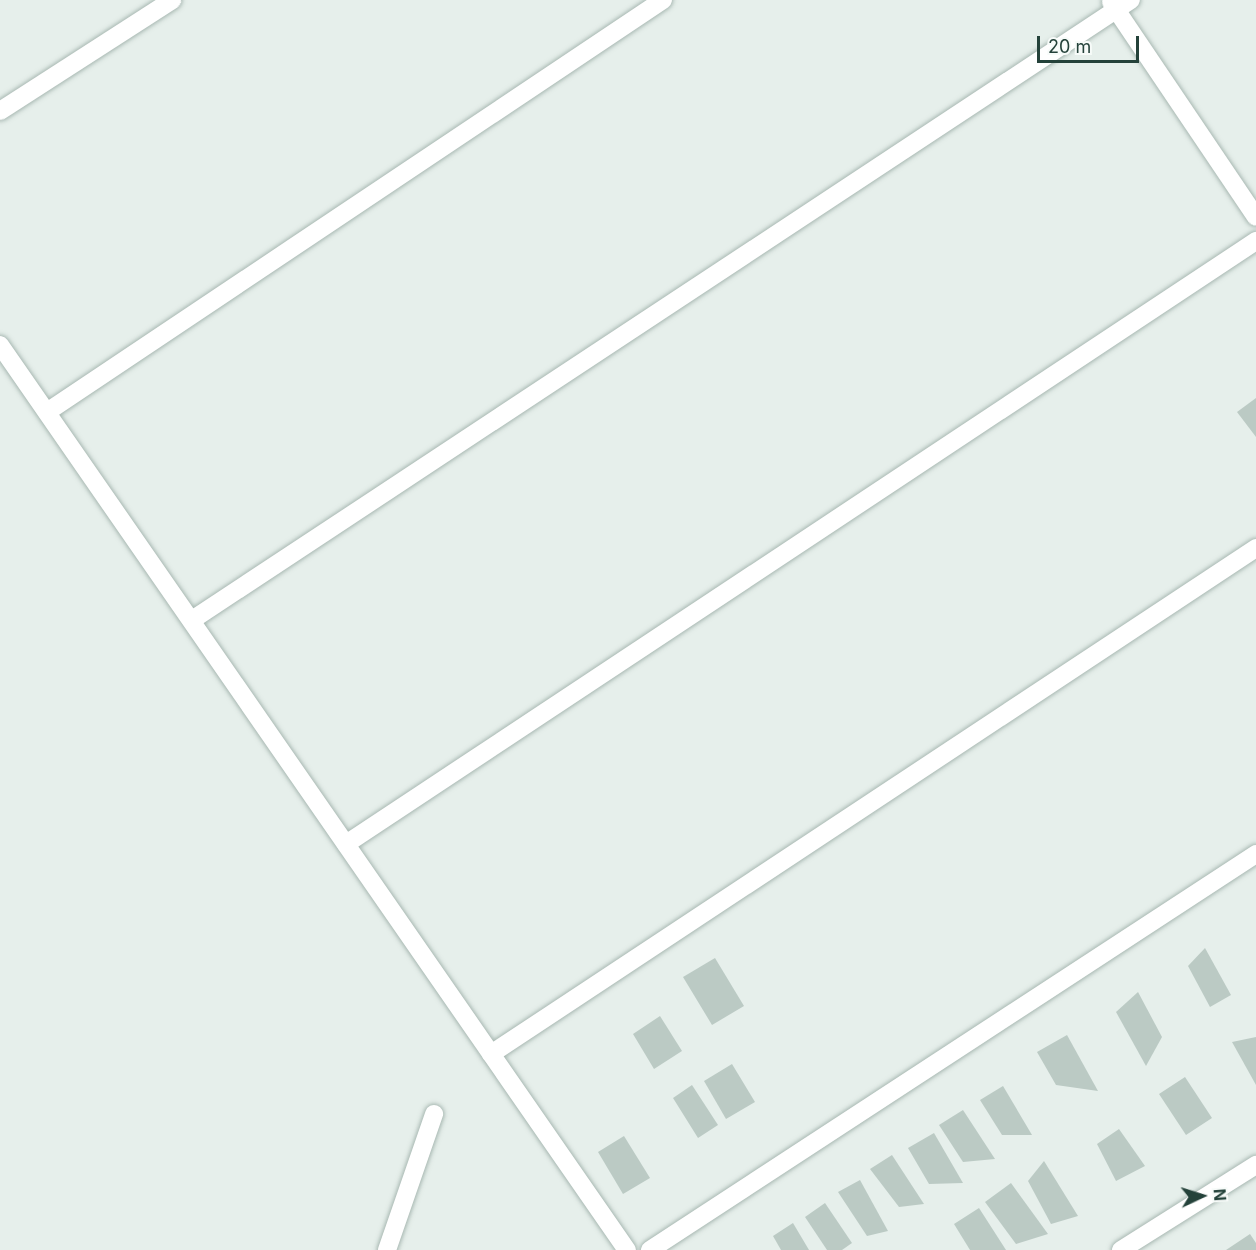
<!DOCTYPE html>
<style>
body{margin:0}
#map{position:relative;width:1256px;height:1250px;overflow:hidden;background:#e6efeb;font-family:Inter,sans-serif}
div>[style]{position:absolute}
.building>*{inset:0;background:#bbcac4}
.roads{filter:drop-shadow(0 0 2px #a8b8b2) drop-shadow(0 0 2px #a8b8b2)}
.minor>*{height:18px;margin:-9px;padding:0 9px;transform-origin:9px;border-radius:9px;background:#fff}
span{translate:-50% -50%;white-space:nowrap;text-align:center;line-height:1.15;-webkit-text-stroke:5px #f7fbf9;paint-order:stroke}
.north{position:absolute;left:1172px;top:1166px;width:60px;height:60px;-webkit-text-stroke:4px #f7fbf9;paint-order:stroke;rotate:86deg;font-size:16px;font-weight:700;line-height:24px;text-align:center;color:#24423a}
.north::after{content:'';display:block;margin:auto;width:21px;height:27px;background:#24423a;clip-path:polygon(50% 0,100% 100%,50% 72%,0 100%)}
.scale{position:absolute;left:1037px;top:36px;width:102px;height:27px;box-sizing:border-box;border:3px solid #24423a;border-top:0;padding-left:8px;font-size:18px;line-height:21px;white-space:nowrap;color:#24423a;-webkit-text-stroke:4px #f7fbf9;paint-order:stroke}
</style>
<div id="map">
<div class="building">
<i style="clip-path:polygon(1256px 398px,1256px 437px,1237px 412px)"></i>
<i style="clip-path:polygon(1205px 948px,1231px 995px,1210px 1007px,1188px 966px)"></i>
<i style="clip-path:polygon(715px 958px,744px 1006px,712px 1025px,683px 977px)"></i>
<i style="clip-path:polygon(1138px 992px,1162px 1037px,1146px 1066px,1116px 1012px)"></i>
<i style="clip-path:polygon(660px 1016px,682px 1051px,654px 1069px,633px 1034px)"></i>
<i style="clip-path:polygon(1067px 1035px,1098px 1091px,1056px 1085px,1037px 1052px)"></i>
<i style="clip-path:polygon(1256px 1037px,1256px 1085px,1232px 1042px)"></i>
<i style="clip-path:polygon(732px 1064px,755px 1102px,726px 1119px,704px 1081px)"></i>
<i style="clip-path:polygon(1185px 1077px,1212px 1118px,1186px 1135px,1159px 1094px)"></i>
<i style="clip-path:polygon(692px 1085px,718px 1125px,698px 1138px,673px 1098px)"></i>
<i style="clip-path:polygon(1003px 1086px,1032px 1135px,1002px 1135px,980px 1100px)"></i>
<i style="clip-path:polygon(963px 1110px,995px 1159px,963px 1162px,939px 1125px)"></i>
<i style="clip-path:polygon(1119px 1129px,1145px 1166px,1116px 1181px,1097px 1144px)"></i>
<i style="clip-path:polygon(934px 1133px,963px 1183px,929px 1184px,908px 1148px)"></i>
<i style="clip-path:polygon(624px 1136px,650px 1178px,623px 1194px,598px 1152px)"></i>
<i style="clip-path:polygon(892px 1155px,924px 1204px,899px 1207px,870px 1169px)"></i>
<i style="clip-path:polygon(1044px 1161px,1078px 1216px,1051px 1224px,1028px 1181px)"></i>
<i style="clip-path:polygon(860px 1180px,888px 1231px,867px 1236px,838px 1192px)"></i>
<i style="clip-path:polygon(1011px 1183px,1048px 1234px,1016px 1244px,985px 1202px)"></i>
<i style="clip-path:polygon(825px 1203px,852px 1243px,842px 1250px,827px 1250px,805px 1217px)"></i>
<i style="clip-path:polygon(979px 1208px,1006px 1250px,970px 1250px,954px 1224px)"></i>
<i style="clip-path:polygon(793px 1223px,809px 1250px,781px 1250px,773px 1236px)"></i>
<i style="clip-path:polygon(1250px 1234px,1256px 1243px,1256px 1250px,1226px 1250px)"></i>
</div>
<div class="roads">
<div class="minor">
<i style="left:1111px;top:2px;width:259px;rotate:56deg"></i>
<i style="left:0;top:111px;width:205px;rotate:-32.8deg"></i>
<i style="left:0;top:345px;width:1101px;rotate:55.29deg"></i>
<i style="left:47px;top:412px;width:741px;rotate:-33.78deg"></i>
<i style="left:192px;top:620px;width:1125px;rotate:-33.44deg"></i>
<i style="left:346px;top:844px;width:1092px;rotate:-33.53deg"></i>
<i style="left:491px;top:1054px;width:917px;rotate:-33.48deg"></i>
<i style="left:387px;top:1250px;width:144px;rotate:-70.9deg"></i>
<i style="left:650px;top:1250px;width:724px;rotate:-33.16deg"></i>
<i style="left:1121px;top:1250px;width:160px;rotate:-32.2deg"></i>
</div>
</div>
<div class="north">N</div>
<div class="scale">20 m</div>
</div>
